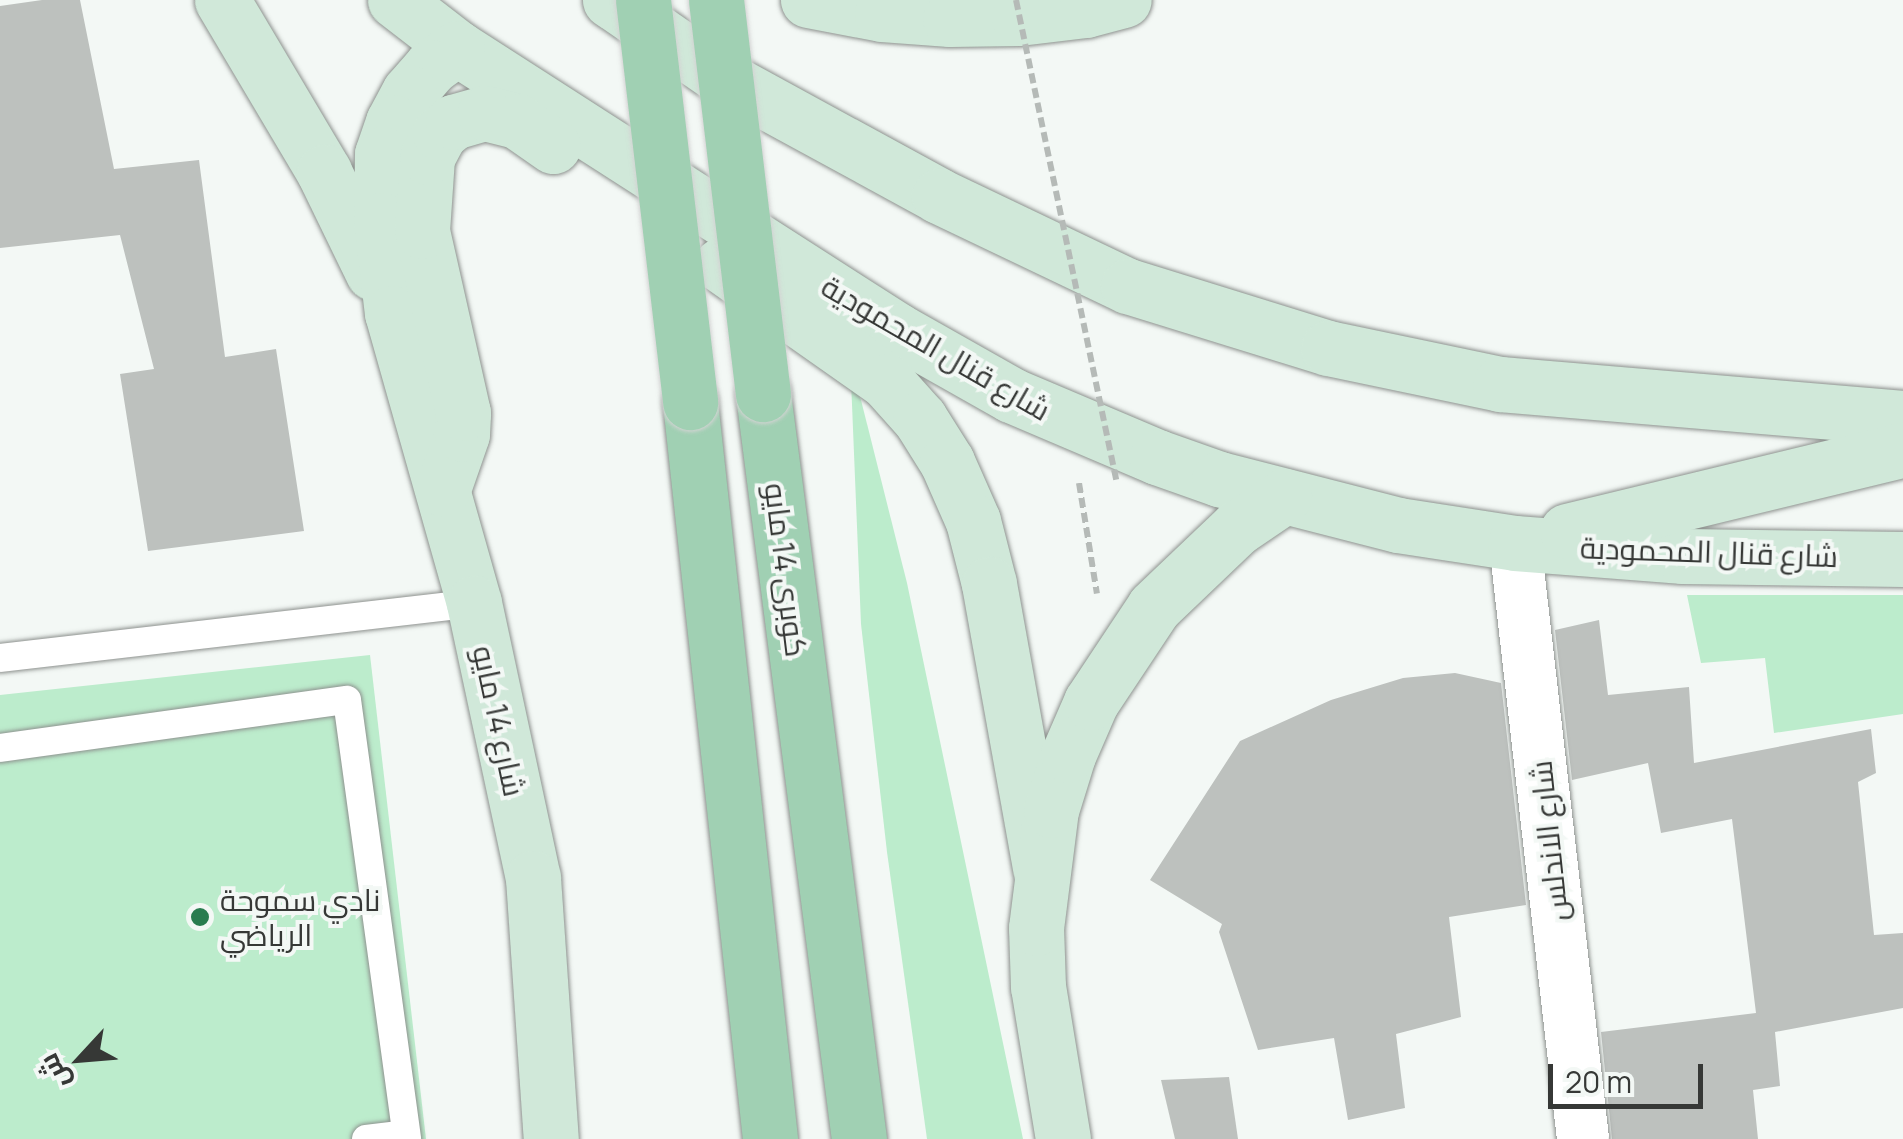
<!DOCTYPE html>
<meta charset="utf-8">
<style>
body{margin:0}
#map{position:relative;width:1903px;height:1139px;overflow:hidden;background:#f3f8f5;font-family:Manrope,Cairo,sans-serif}
div>[style]{position:absolute}
.green>*{inset:0;background:#bceccc}
.building>*{inset:0;background:#bdc1be}
.path>*{height:6px;margin-top:-3px;transform-origin:0;background:repeating-linear-gradient(90deg,#b5bab7 0 10px,transparent 0 15px)}
.roads{filter:drop-shadow(0 0 2px #8e928f) drop-shadow(0 0 2px #8e928f)}
.service>*{height:28px;margin:-14px;padding:0 14px;transform-origin:14px;border-radius:14px;background:#fff}
.minor>*{height:52px;margin:-26px;padding:0 26px;transform-origin:26px;border-radius:26px;background:#fff}
.secondary>*{height:55px;margin:-27.5px;padding:0 27.5px;transform-origin:27.5px;border-radius:27.5px;background:#d0e8d9}
.primary>*{height:55px;margin:-27.5px;padding:0 27.5px;transform-origin:27.5px;border-radius:27.5px;background:#a0d0b3}
.path-bridge>*{height:6px;margin-top:-3px;transform-origin:0;background:repeating-linear-gradient(90deg,#b5bab7 0 10px,transparent 0 15px)}
.bridges{filter:drop-shadow(0 0 2px #d3d3d3) drop-shadow(0 0 2px #d3d3d3)}
.primary-bridge>*{height:55px;margin:-27.5px;padding:0 27.5px;transform-origin:27.5px;border-radius:27.5px;background:#a0d0b3}
.dots>*{width:28px;height:28px;translate:-50% -50%;box-sizing:border-box;border:5px solid #f3f8f5;border-radius:50%}
span{translate:-50% -50%;white-space:nowrap;text-align:center;line-height:1.15;-webkit-text-stroke:8px #f3f8f5;paint-order:stroke}
.street-label{font-size:30px;color:#363836}
.poi-label{font-size:30px;color:#363836}
.left{translate:0 -50%;text-align:left}
.north{position:absolute;left:30px;top:1009px;width:100px;height:100px;-webkit-text-stroke:8px #f3f8f5;paint-order:stroke;rotate:244deg;font-size:28px;font-weight:700;line-height:40px;text-align:center;color:#363836}
.north::after{content:'';display:block;margin:auto;width:35px;height:45px;background:#363836;clip-path:polygon(50% 0,100% 100%,50% 72%,0 100%)}
.scale{position:absolute;left:1548px;top:1064px;width:155px;height:45px;box-sizing:border-box;border:5px solid #363836;border-top:0;padding-left:12px;font-size:30px;line-height:35px;white-space:nowrap;color:#363836;-webkit-text-stroke:8px #f3f8f5;paint-order:stroke}
</style>
<div id="map">
<div class="green">
<i style="clip-path:polygon(851px 380px,861px 400px,907px 583px,1023px 1139px,927px 1139px,887px 852px,861px 624px)"></i>
<i style="clip-path:polygon(1903px 595px,1903px 714px,1774px 733px,1765px 658px,1701px 663px,1687px 595px)"></i>
<i style="clip-path:polygon(370px 655px,426px 1139px,0 1139px,0 695px)"></i>
</div>
<div class="building">
<i style="clip-path:polygon(42px 0,80px 0,114px 169px,199px 160px,225px 357px,276px 349px,304px 531px,148px 551px,120px 374px,154px 369px,120px 235px,0 248px,0 6px)"></i>
<i style="clip-path:polygon(1599px 620px,1608px 695px,1689px 687px,1694px 763px,1871px 729px,1876px 773px,1858px 782px,1874px 935px,1903px 933px,1903px 1008px,1775px 1032px,1780px 1086px,1753px 1090px,1758px 1139px,1612px 1139px,1601px 1032px,1756px 1013px,1732px 819px,1661px 833px,1648px 763px,1572px 780px,1555px 630px)"></i>
<i style="clip-path:polygon(1455px 673px,1501px 683px,1526px 905px,1449px 917px,1461px 1017px,1396px 1034px,1405px 1108px,1348px 1120px,1334px 1038px,1258px 1050px,1219px 932px,1222px 924px,1150px 880px,1240px 741px,1331px 700px,1403px 678px)"></i>
<i style="clip-path:polygon(1229px 1077px,1238px 1139px,1175px 1139px,1161px 1080px)"></i>
</div>
<div class="path">
<i style="left:1079px;top:483px;width:112px;rotate:80.8deg"></i>
</div>
<div class="roads">
<div class="service">
<i style="left:0;top:658px;width:477px;rotate:-6.6deg"></i>
<i style="left:0;top:748px;width:350px;rotate:-7.9deg"></i>
<i style="left:347px;top:700px;width:443px;rotate:82.2deg"></i>
<i style="left:366px;top:1139px;width:40px;rotate:-7.1deg"></i>
</div>
<div class="minor">
<i style="left:1515px;top:543px;width:600px;rotate:83.49deg"></i>
</div>
<div class="secondary">
<i style="left:222px;top:0;width:200px;rotate:59.3deg"></i>
<i style="left:324px;top:172px;width:112px;rotate:64.1deg"></i>
<i style="left:395px;top:0;width:78px;rotate:37.7deg"></i>
<i style="left:457px;top:48px;width:524px;rotate:32.69deg"></i>
<i style="left:898px;top:331px;width:130px;rotate:29.5deg"></i>
<i style="left:1011px;top:395px;width:159px;rotate:23deg"></i>
<i style="left:1157px;top:457px;width:66px;rotate:19.5deg"></i>
<i style="left:1219px;top:479px;width:185px;rotate:14.4deg"></i>
<i style="left:1398px;top:525px;width:118px;rotate:8.7deg"></i>
<i style="left:1515px;top:543px;width:169px;rotate:4.4deg"></i>
<i style="left:1683px;top:556px;width:220px;rotate:0.8deg"></i>
<i style="left:610px;top:0;width:137px;rotate:34.6deg"></i>
<i style="left:723px;top:78px;width:246px;rotate:28.6deg"></i>
<i style="left:939px;top:196px;width:209px;rotate:25.5deg"></i>
<i style="left:1128px;top:286px;width:209px;rotate:17.2deg"></i>
<i style="left:1328px;top:348px;width:176px;rotate:11.8deg"></i>
<i style="left:1500px;top:384px;width:404px;rotate:4.8deg"></i>
<i style="left:808px;top:0;width:75px;rotate:10.7deg"></i>
<i style="left:882px;top:14px;width:68px;rotate:4.2deg"></i>
<i style="left:950px;top:19px;width:69px;rotate:-0.8deg"></i>
<i style="left:1019px;top:18px;width:67px;rotate:-6.8deg"></i>
<i style="left:1086px;top:10px;width:39px;rotate:-15deg"></i>
<i style="left:457px;top:48px;width:32px;rotate:144deg"></i>
<i style="left:431px;top:67px;width:33px;rotate:131deg"></i>
<i style="left:409px;top:92px;width:34px;rotate:118deg"></i>
<i style="left:393px;top:122px;width:34px;rotate:109deg"></i>
<i style="left:382px;top:154px;width:66px;rotate:90.9deg"></i>
<i style="left:381px;top:220px;width:94px;rotate:83.3deg"></i>
<i style="left:392px;top:313px;width:301px;rotate:74.2deg"></i>
<i style="left:474px;top:603px;width:281px;rotate:77.9deg"></i>
<i style="left:533px;top:878px;width:262px;rotate:86.1deg"></i>
<i style="left:721px;top:265px;width:202px;rotate:35.1deg"></i>
<i style="left:886px;top:381px;width:51px;rotate:48.2deg"></i>
<i style="left:920px;top:419px;width:51px;rotate:57.9deg"></i>
<i style="left:947px;top:462px;width:64px;rotate:66.2deg"></i>
<i style="left:973px;top:521px;width:65px;rotate:75.7deg"></i>
<i style="left:989px;top:584px;width:289px;rotate:79.8deg"></i>
<i style="left:443px;top:489px;width:58px;rotate:-70.9deg"></i>
<i style="left:462px;top:434px;width:21px;rotate:-87deg"></i>
<i style="left:463px;top:413px;width:187px;rotate:-102.7deg"></i>
<i style="left:422px;top:231px;width:74px;rotate:-86.1deg"></i>
<i style="left:427px;top:157px;width:27px;rotate:-62deg"></i>
<i style="left:440px;top:133px;width:17px;rotate:-40deg"></i>
<i style="left:453px;top:122px;width:33px;rotate:-16deg"></i>
<i style="left:485px;top:113px;width:33px;rotate:14deg"></i>
<i style="left:517px;top:121px;width:44px;rotate:34.8deg"></i>
<i style="left:1567px;top:531px;width:346px;rotate:-13.6deg"></i>
<i style="left:1063px;top:1139px;width:154px;rotate:-99.3deg"></i>
<i style="left:1038px;top:987px;width:59px;rotate:-91.9deg"></i>
<i style="left:1036px;top:928px;width:119px;rotate:-82.8deg"></i>
<i style="left:1051px;top:810px;width:58px;rotate:-72.8deg"></i>
<i style="left:1068px;top:755px;width:58px;rotate:-66.5deg"></i>
<i style="left:1091px;top:702px;width:114px;rotate:-56.4deg"></i>
<i style="left:1154px;top:607px;width:115px;rotate:-43.6deg"></i>
<i style="left:1237px;top:528px;width:57px;rotate:-34.2deg"></i>
</div>
<div class="primary">
<i style="left:763px;top:394px;width:751px;rotate:82.66deg"></i>
<i style="left:690px;top:402px;width:741px;rotate:83.8deg"></i>
</div>
</div>
<div class="path-bridge">
<i style="left:1016px;top:0;width:493px;rotate:78.2deg"></i>
</div>
<div class="bridges">
<div class="primary-bridge">
<i style="left:643px;top:0;width:405px;rotate:83.3deg"></i>
<i style="left:716px;top:0;width:397px;rotate:83.2deg"></i>
</div>
</div>
<div class="dots">
<i style="left:200px;top:917px;background:#297c4f"></i>
</div>
<div class="street-label">
<span style="left:936px;top:348px;rotate:30deg">شارع قنال المحمودية</span>
<span style="left:1709px;top:552px;rotate:2deg">شارع قنال المحمودية</span>
<span style="left:786px;top:570px;rotate:83deg">كوبرى 14 مايو</span>
<span style="left:499px;top:721px;rotate:78deg">شارع 14 مايو</span>
<span style="left:1549px;top:841px;rotate:-96deg">شارع الاندلس</span>
</div>
<div class="poi-label">
<span class="left" style="left:220px;top:917px">نادي سموحة<br>الرياضي</span>
</div>
<div class="north">ش</div>
<div class="scale">20 m</div>
</div>
